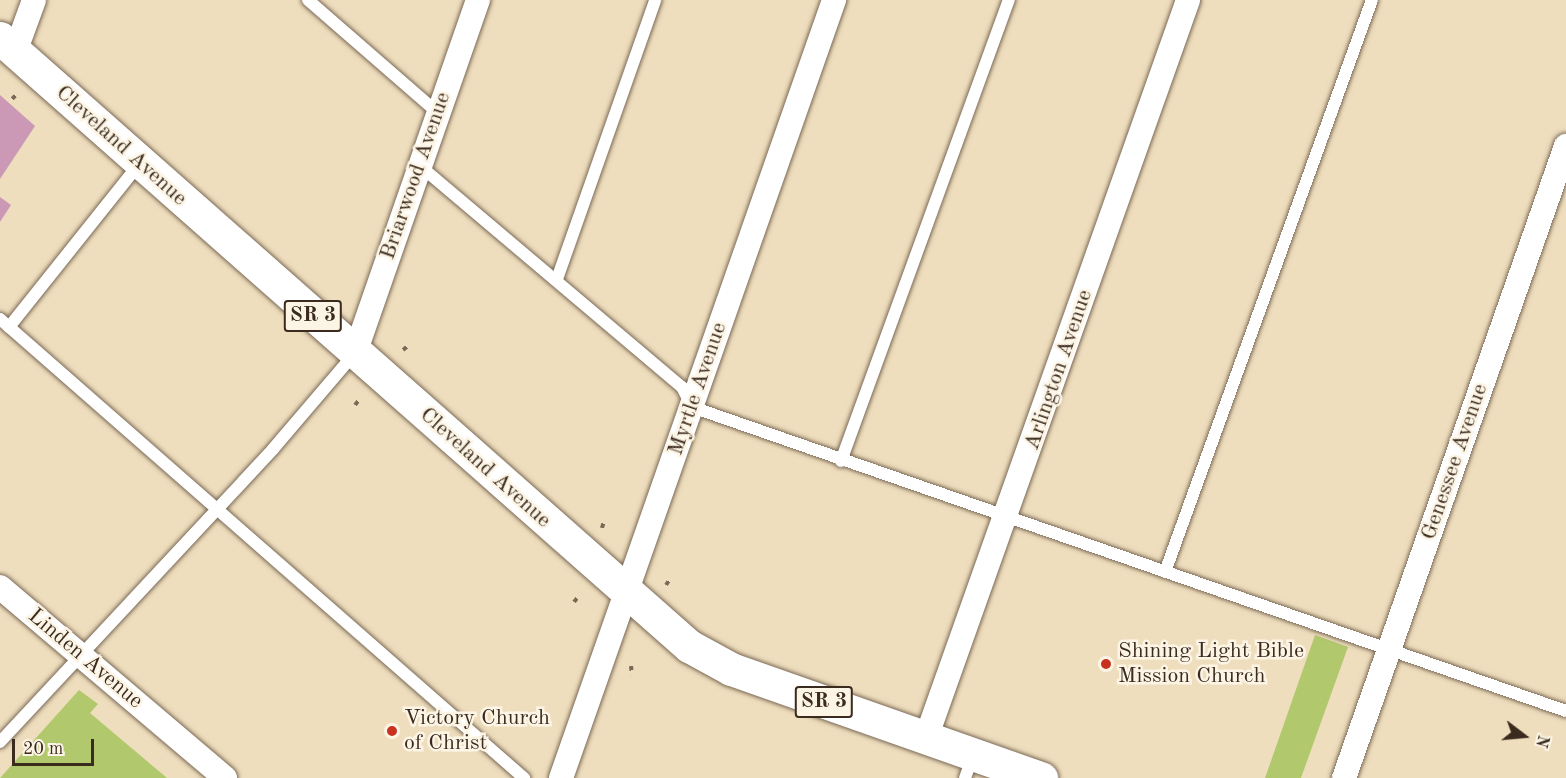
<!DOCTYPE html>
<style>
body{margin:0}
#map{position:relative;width:1566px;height:778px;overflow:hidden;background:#efdebd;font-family:"Old Standard TT",serif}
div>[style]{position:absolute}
.green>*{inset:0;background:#b1c86d}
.building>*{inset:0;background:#cb99b5}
.path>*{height:4px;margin-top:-2px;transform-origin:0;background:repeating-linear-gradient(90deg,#7a6956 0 4.5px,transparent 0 9px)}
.roads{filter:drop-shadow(0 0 2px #7a6956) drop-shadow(0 0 2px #7a6956)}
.lane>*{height:12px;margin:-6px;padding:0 6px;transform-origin:6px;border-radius:6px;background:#fff}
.street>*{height:24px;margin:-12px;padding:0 12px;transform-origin:12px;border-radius:12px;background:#fff}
.primary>*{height:33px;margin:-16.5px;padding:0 16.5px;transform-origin:16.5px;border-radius:16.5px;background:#fff}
.dots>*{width:16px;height:16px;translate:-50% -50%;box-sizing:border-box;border:3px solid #fcf5e5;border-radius:50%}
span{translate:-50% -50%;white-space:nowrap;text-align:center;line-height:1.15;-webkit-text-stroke:5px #fcf5e5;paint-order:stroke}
.shield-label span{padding:2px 4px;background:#fcf5e5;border:2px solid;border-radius:4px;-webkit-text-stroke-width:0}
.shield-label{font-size:21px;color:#3b2a1e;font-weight:700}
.street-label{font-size:22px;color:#3b2a1e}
.poi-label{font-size:22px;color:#3b2a1e}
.left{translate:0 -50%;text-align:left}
.north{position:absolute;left:1494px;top:706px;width:60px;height:60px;-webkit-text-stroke:4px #fcf5e5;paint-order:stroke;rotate:106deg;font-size:16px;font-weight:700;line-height:24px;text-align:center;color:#3b2a1e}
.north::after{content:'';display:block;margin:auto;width:21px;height:27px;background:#3b2a1e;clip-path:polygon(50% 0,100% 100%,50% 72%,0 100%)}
.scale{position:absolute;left:12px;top:739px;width:82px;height:27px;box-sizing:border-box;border:3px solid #3b2a1e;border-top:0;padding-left:8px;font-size:18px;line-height:21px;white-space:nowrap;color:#3b2a1e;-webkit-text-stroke:4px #fcf5e5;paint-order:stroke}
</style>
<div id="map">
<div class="green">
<i style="clip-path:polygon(1315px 635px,1348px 647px,1301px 778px,1265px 778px)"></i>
<i style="clip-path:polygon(79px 690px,98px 704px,90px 713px,167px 778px,0 778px)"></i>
</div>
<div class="building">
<i style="clip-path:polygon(0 95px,35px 126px,0 179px)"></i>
<i style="clip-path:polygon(0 197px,11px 205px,0 222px)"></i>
</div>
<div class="path">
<i style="left:12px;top:99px;width:7px;rotate:-45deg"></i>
<i style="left:403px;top:350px;width:8px;rotate:-40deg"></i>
<i style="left:355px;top:405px;width:6px;rotate:-51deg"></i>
<i style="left:602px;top:528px;width:7px;rotate:-74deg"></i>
<i style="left:666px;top:585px;width:7px;rotate:-56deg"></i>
<i style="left:574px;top:602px;width:6px;rotate:-51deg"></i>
<i style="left:631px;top:666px;width:9px;rotate:84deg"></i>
</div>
<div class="roads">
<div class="lane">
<i style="left:308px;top:0;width:172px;rotate:41deg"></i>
<i style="left:419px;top:165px;width:344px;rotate:40.2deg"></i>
<i style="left:682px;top:387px;width:22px;rotate:63deg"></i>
<i style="left:692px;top:407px;width:925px;rotate:19.18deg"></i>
<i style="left:557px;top:279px;width:296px;rotate:-70.6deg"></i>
<i style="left:0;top:319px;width:697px;rotate:41.22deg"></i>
<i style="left:9px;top:327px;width:208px;rotate:-51.4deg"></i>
<i style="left:841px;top:461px;width:491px;rotate:-70deg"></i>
<i style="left:1165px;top:572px;width:608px;rotate:-70.11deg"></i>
<i style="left:0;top:742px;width:400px;rotate:-47deg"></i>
<i style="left:273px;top:449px;width:125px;rotate:-49.5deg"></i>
<i style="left:965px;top:778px;width:23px;rotate:-70deg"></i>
</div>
<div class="street">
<i style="left:15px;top:52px;width:55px;rotate:-69.9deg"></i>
<i style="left:355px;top:353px;width:374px;rotate:-70.8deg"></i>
<i style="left:0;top:587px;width:295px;rotate:40.3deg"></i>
<i style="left:926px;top:738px;width:783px;rotate:-70.45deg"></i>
<i style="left:561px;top:778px;width:825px;rotate:-70.66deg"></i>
<i style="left:1344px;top:778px;width:670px;rotate:-70.65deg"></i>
</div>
<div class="primary">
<i style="left:0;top:38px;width:919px;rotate:41.43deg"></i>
<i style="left:689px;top:646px;width:48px;rotate:28.7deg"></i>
<i style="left:731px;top:669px;width:329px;rotate:19.4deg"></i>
</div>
</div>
<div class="dots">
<i style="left:1106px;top:664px;background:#c8321e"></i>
<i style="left:392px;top:731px;background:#c8321e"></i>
</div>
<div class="shield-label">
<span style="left:313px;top:316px">SR 3</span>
<span style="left:824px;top:702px">SR 3</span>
</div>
<div class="street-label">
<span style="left:121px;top:146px;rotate:42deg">Cleveland Avenue</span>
<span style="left:416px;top:176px;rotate:-71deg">Briarwood Avenue</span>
<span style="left:1059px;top:370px;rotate:-71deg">Arlington Avenue</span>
<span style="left:698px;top:389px;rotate:-71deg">Myrtle Avenue</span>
<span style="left:1455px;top:462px;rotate:-71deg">Genessee Avenue</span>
<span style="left:485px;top:468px;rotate:42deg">Cleveland Avenue</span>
<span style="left:85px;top:659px;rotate:40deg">Linden Avenue</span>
</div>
<div class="poi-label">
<span class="left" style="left:1118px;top:664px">Shining Light Bible<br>Mission Church</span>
<span class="left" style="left:404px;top:731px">Victory Church<br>of Christ</span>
</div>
<div class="north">N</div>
<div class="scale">20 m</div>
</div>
